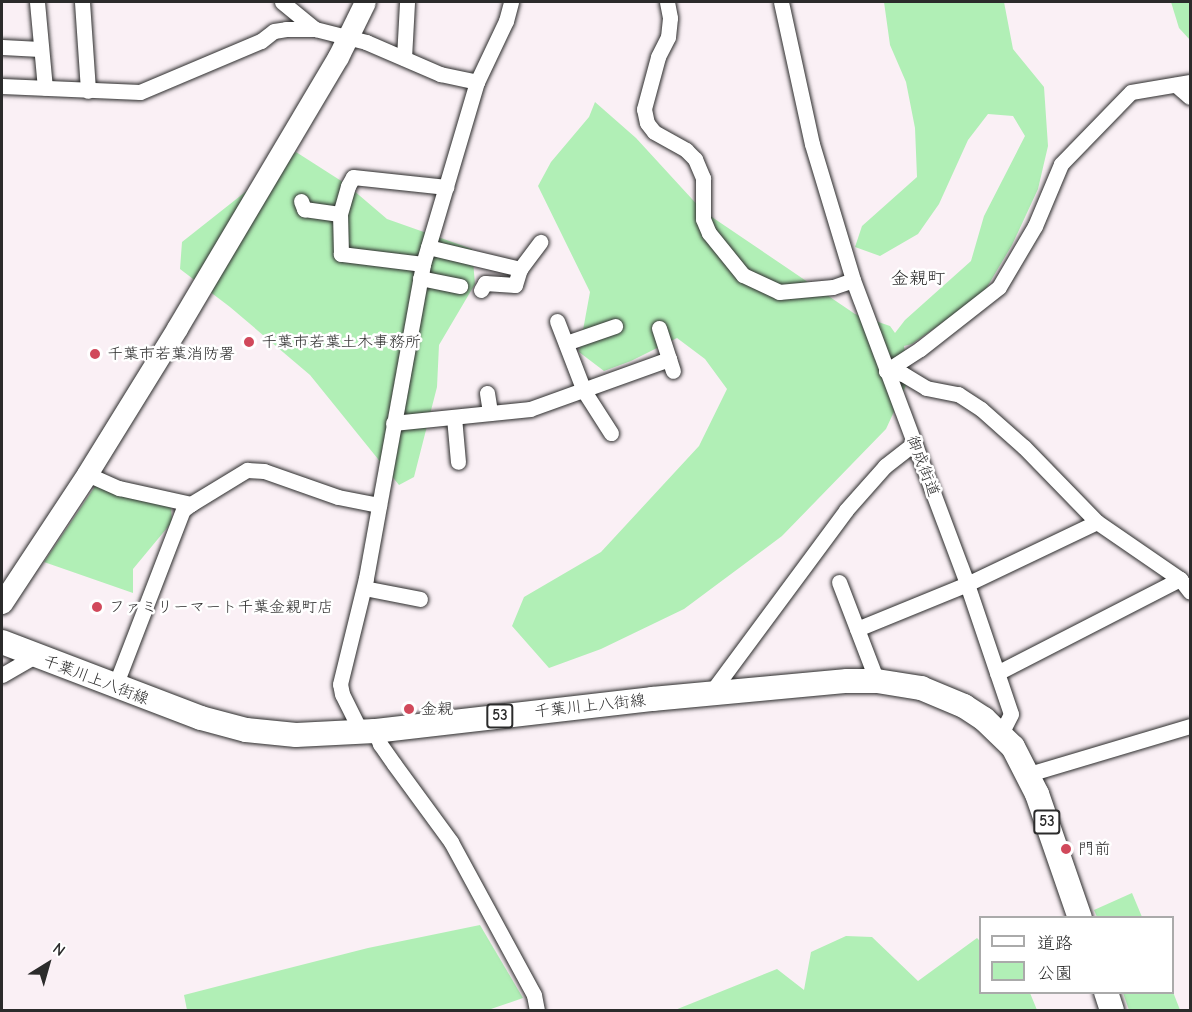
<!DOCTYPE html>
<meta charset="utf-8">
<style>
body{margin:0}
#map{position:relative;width:1192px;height:1012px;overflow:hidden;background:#faf0f5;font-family:"Comic Neue","Klee One",sans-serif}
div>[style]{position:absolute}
.green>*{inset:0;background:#b1efb6}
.roads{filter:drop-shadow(0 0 2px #2b2b2b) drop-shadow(0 0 2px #2b2b2b)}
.street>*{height:15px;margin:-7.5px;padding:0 7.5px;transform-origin:7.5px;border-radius:7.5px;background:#fff}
.secondary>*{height:21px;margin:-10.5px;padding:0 10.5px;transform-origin:10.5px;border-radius:10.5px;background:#fff}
.primary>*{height:24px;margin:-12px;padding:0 12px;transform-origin:12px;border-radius:12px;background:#fff}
.dots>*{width:16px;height:16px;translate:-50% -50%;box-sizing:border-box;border:3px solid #fff;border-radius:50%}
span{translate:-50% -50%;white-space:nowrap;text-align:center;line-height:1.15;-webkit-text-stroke:5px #fff;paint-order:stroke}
.shield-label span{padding:2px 4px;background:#fff;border:2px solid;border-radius:4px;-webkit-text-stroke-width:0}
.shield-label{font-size:15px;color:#2b2b2b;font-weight:700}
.poi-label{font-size:16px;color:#2b2b2b}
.left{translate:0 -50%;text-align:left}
.street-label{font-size:16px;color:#2b2b2b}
.neighbourhood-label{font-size:18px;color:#2b2b2b}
.frame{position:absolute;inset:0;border:3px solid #2b2b2b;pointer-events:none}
.legend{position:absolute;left:979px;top:916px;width:195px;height:78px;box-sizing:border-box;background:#fff;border:2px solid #aaa;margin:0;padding:8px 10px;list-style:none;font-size:18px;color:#2b2b2b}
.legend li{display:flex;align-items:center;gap:12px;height:30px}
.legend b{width:30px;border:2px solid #aaa}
.north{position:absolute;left:18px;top:934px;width:60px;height:60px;-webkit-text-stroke:4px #fff;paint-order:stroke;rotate:37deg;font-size:16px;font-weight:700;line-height:24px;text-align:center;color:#2b2b2b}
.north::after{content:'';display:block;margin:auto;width:21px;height:27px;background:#2b2b2b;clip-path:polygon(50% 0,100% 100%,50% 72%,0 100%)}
</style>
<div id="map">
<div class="green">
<i style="clip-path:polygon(884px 2px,1004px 2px,1013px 49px,1044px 87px,1048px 146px,1038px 189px,1012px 245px,983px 294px,912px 344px,904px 346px,909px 379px,886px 429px,782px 536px,684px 609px,601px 649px,549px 668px,512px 626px,524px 597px,601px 552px,699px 446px,727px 389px,705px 359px,677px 338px,631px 361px,604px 371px,579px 352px,590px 292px,538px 186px,551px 162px,589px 117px,595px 102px,636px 138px,703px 211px,855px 314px,890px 326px,895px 333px,905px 320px,971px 261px,984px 216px,1025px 136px,1013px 116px,988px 114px,968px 140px,939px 204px,918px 234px,880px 256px,855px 247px,862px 226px,917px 177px,915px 128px,906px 82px,890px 45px)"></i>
<i style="clip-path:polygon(1171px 2px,1190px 2px,1190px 40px,1179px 28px)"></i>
<i style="clip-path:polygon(296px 152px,346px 184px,387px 219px,472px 249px,475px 284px,439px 345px,437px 387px,414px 477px,399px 485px,310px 375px,230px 307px,180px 269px,182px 242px)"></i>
<i style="clip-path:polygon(96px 485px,171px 506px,172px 522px,133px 569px,133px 593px,44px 562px)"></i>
<i style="clip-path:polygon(1132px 893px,1142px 917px,1097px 917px,1094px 910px)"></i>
<i style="clip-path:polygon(480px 925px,523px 998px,488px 1010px,187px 1010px,184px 995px,368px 948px)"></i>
<i style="clip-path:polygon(846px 936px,872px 937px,918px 981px,977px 938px,980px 941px,980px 992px,1030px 993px,1037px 1010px,675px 1010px,777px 969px,804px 990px,811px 952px)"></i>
<i style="clip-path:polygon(1173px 992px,1180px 1010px,1129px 1010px,1123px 993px)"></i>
</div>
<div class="roads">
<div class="street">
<i style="left:37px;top:2px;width:86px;rotate:84.7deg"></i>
<i style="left:82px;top:2px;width:89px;rotate:86.1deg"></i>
<i style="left:282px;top:2px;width:43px;rotate:39.3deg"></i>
<i style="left:667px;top:2px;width:16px;rotate:79deg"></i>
<i style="left:670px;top:18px;width:19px;rotate:96deg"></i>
<i style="left:668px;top:37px;width:22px;rotate:117deg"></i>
<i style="left:658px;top:57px;width:54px;rotate:105.1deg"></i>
<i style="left:644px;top:109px;width:14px;rotate:78deg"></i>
<i style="left:647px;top:123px;width:11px;rotate:52deg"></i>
<i style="left:654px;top:132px;width:37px;rotate:29deg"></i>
<i style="left:686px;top:150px;width:13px;rotate:45deg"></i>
<i style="left:695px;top:159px;width:21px;rotate:67deg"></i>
<i style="left:703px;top:178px;width:41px;rotate:90deg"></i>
<i style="left:703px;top:219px;width:15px;rotate:67deg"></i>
<i style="left:709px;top:233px;width:54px;rotate:51deg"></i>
<i style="left:743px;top:275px;width:40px;rotate:25deg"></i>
<i style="left:779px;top:292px;width:54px;rotate:-5.3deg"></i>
<i style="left:833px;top:287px;width:21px;rotate:-19deg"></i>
<i style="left:781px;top:2px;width:145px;rotate:77.7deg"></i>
<i style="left:812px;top:144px;width:142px;rotate:73.2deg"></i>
<i style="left:853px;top:280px;width:325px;rotate:69.4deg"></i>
<i style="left:967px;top:584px;width:137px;rotate:71.3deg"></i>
<i style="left:1011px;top:714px;width:22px;rotate:117deg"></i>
<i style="left:2px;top:47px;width:38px;rotate:3deg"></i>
<i style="left:404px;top:58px;width:56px;rotate:-86.9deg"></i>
<i style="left:1176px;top:85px;width:18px;rotate:41deg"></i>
<i style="left:2px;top:86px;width:138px;rotate:2.5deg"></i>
<i style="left:140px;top:92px;width:131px;rotate:-22.9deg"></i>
<i style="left:261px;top:41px;width:16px;rotate:-38deg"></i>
<i style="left:274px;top:31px;width:12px;rotate:-9deg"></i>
<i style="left:286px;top:29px;width:29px"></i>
<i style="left:315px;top:29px;width:53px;rotate:14.3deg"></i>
<i style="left:366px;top:42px;width:81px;rotate:23.4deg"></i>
<i style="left:440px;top:74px;width:38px;rotate:12deg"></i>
<i style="left:301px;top:201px;width:9px;rotate:69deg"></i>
<i style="left:304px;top:209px;width:36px;rotate:8deg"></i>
<i style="left:428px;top:247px;width:95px;rotate:13.4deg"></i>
<i style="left:423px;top:264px;width:83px;rotate:-173deg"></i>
<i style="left:341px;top:254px;width:40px;rotate:-91.4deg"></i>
<i style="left:340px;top:214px;width:29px;rotate:-74deg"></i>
<i style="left:348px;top:186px;width:10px;rotate:-61deg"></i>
<i style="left:353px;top:177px;width:94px;rotate:6.1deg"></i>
<i style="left:420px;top:278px;width:41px;rotate:11.3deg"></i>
<i style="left:481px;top:290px;width:8px;rotate:-60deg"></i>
<i style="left:485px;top:283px;width:30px;rotate:4deg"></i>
<i style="left:515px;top:285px;width:17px;rotate:-73deg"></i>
<i style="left:520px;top:269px;width:34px;rotate:-53deg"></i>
<i style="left:557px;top:321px;width:75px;rotate:68.9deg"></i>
<i style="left:584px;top:391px;width:50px;rotate:57.3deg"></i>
<i style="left:659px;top:328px;width:45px;rotate:72deg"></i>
<i style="left:566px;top:343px;width:52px;rotate:-19.1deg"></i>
<i style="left:886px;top:371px;width:40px;rotate:-32.9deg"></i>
<i style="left:920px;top:349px;width:100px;rotate:-38.1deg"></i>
<i style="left:999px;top:287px;width:71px;rotate:-59.5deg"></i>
<i style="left:1035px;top:226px;width:67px;rotate:-67.2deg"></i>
<i style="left:1061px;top:164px;width:100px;rotate:-45.8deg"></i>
<i style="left:1131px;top:92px;width:60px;rotate:-9.6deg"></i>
<i style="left:886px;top:371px;width:17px;rotate:10deg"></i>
<i style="left:903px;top:374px;width:27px;rotate:31deg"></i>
<i style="left:926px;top:388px;width:33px;rotate:11deg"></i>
<i style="left:958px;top:394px;width:27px;rotate:33deg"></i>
<i style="left:981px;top:409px;width:57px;rotate:41.5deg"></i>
<i style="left:1024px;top:447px;width:105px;rotate:45.8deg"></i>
<i style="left:1097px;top:522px;width:101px;rotate:34.5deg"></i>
<i style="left:1180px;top:579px;width:16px;rotate:52deg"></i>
<i style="left:487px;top:393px;width:20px;rotate:81deg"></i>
<i style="left:454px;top:417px;width:45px;rotate:84.9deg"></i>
<i style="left:393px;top:423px;width:138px;rotate:-5.8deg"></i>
<i style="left:530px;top:409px;width:148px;rotate:-19.8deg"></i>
<i style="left:87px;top:474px;width:35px;rotate:24deg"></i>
<i style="left:119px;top:488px;width:74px;rotate:12.5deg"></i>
<i style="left:191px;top:504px;width:66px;rotate:-31.3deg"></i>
<i style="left:247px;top:470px;width:17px;rotate:3deg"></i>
<i style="left:264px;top:471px;width:78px;rotate:19.4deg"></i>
<i style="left:338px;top:497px;width:42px;rotate:11deg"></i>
<i style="left:839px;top:582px;width:106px;rotate:69deg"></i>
<i style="left:364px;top:588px;width:57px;rotate:11.1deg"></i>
<i style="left:857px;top:629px;width:119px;rotate:-22.2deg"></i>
<i style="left:967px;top:584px;width:144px;rotate:-25.5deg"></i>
<i style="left:997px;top:673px;width:206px;rotate:-27.2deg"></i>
<i style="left:2px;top:675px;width:38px;rotate:-30deg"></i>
<i style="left:115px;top:686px;width:189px;rotate:-68.9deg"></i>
<i style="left:183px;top:510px;width:10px;rotate:-37deg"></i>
<i style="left:710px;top:694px;width:229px;rotate:-53.5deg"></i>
<i style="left:846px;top:510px;width:59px;rotate:-48.4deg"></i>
<i style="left:885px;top:466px;width:37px;rotate:-38deg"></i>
<i style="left:375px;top:731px;width:14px;rotate:69deg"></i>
<i style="left:380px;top:744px;width:24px;rotate:55deg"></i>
<i style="left:394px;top:764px;width:97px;rotate:53.8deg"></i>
<i style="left:451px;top:842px;width:174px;rotate:61.5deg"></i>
<i style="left:534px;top:995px;width:15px;rotate:79deg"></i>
<i style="left:361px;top:732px;width:42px;rotate:-116.6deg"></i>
<i style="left:342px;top:694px;width:10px;rotate:-101deg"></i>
<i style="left:340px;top:684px;width:109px;rotate:-76.2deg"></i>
<i style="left:366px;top:578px;width:319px;rotate:-79.7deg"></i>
<i style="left:423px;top:264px;width:190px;rotate:-73.5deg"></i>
<i style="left:477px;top:82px;width:68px;rotate:-64.6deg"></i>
<i style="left:506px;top:21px;width:20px;rotate:-75deg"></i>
<i style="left:1029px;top:774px;width:168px;rotate:-16.6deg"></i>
</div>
<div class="secondary">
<i style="left:2px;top:603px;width:154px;rotate:-56.6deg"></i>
<i style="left:87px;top:474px;width:172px;rotate:-58.3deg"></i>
<i style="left:177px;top:328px;width:315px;rotate:-59.3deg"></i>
<i style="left:338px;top:57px;width:61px;rotate:-63.9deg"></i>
</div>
<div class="primary">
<i style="left:2px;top:642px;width:213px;rotate:20.9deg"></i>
<i style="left:201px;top:718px;width:47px;rotate:14.9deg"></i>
<i style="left:246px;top:730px;width:50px;rotate:5.7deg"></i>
<i style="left:296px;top:735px;width:79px;rotate:-2.9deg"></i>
<i style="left:375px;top:731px;width:279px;rotate:-6.6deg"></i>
<i style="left:652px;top:699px;width:196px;rotate:-5.3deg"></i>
<i style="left:847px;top:681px;width:30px"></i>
<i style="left:877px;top:681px;width:45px;rotate:9deg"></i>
<i style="left:921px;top:688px;width:47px;rotate:22.7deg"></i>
<i style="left:964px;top:706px;width:24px;rotate:33deg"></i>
<i style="left:984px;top:719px;width:40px;rotate:44deg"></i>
<i style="left:1013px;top:747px;width:53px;rotate:62.9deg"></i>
<i style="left:1037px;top:794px;width:131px;rotate:70.9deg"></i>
<i style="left:1106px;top:992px;width:19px;rotate:72deg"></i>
</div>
</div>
<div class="dots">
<i style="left:249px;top:342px;background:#d1495b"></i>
<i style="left:95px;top:354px;background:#d1495b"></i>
<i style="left:97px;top:607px;background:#d1495b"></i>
<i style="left:409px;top:709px;background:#d1495b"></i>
<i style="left:1066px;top:849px;background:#d1495b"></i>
</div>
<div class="shield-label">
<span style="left:500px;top:716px">53</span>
<span style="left:1047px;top:822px">53</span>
</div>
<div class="poi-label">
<span class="left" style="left:261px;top:342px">千葉市若葉土木事務所</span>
<span class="left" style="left:107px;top:354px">千葉市若葉消防署</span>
<span class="left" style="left:109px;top:607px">ファミリーマート千葉金親町店</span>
<span class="left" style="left:421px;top:709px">金親</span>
<span class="left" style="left:1078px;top:849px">門前</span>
</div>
<div class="street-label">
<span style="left:923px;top:466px;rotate:69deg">御成街道</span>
<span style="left:96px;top:680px;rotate:21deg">千葉川上八街線</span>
<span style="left:590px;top:706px;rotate:-6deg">千葉川上八街線</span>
</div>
<div class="neighbourhood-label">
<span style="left:918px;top:279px">金親町</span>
</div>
<div class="frame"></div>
<ul class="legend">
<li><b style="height:8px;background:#fff"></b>道路</li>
<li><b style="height:16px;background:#b1efb6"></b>公園</li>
</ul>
<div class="north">N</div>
</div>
